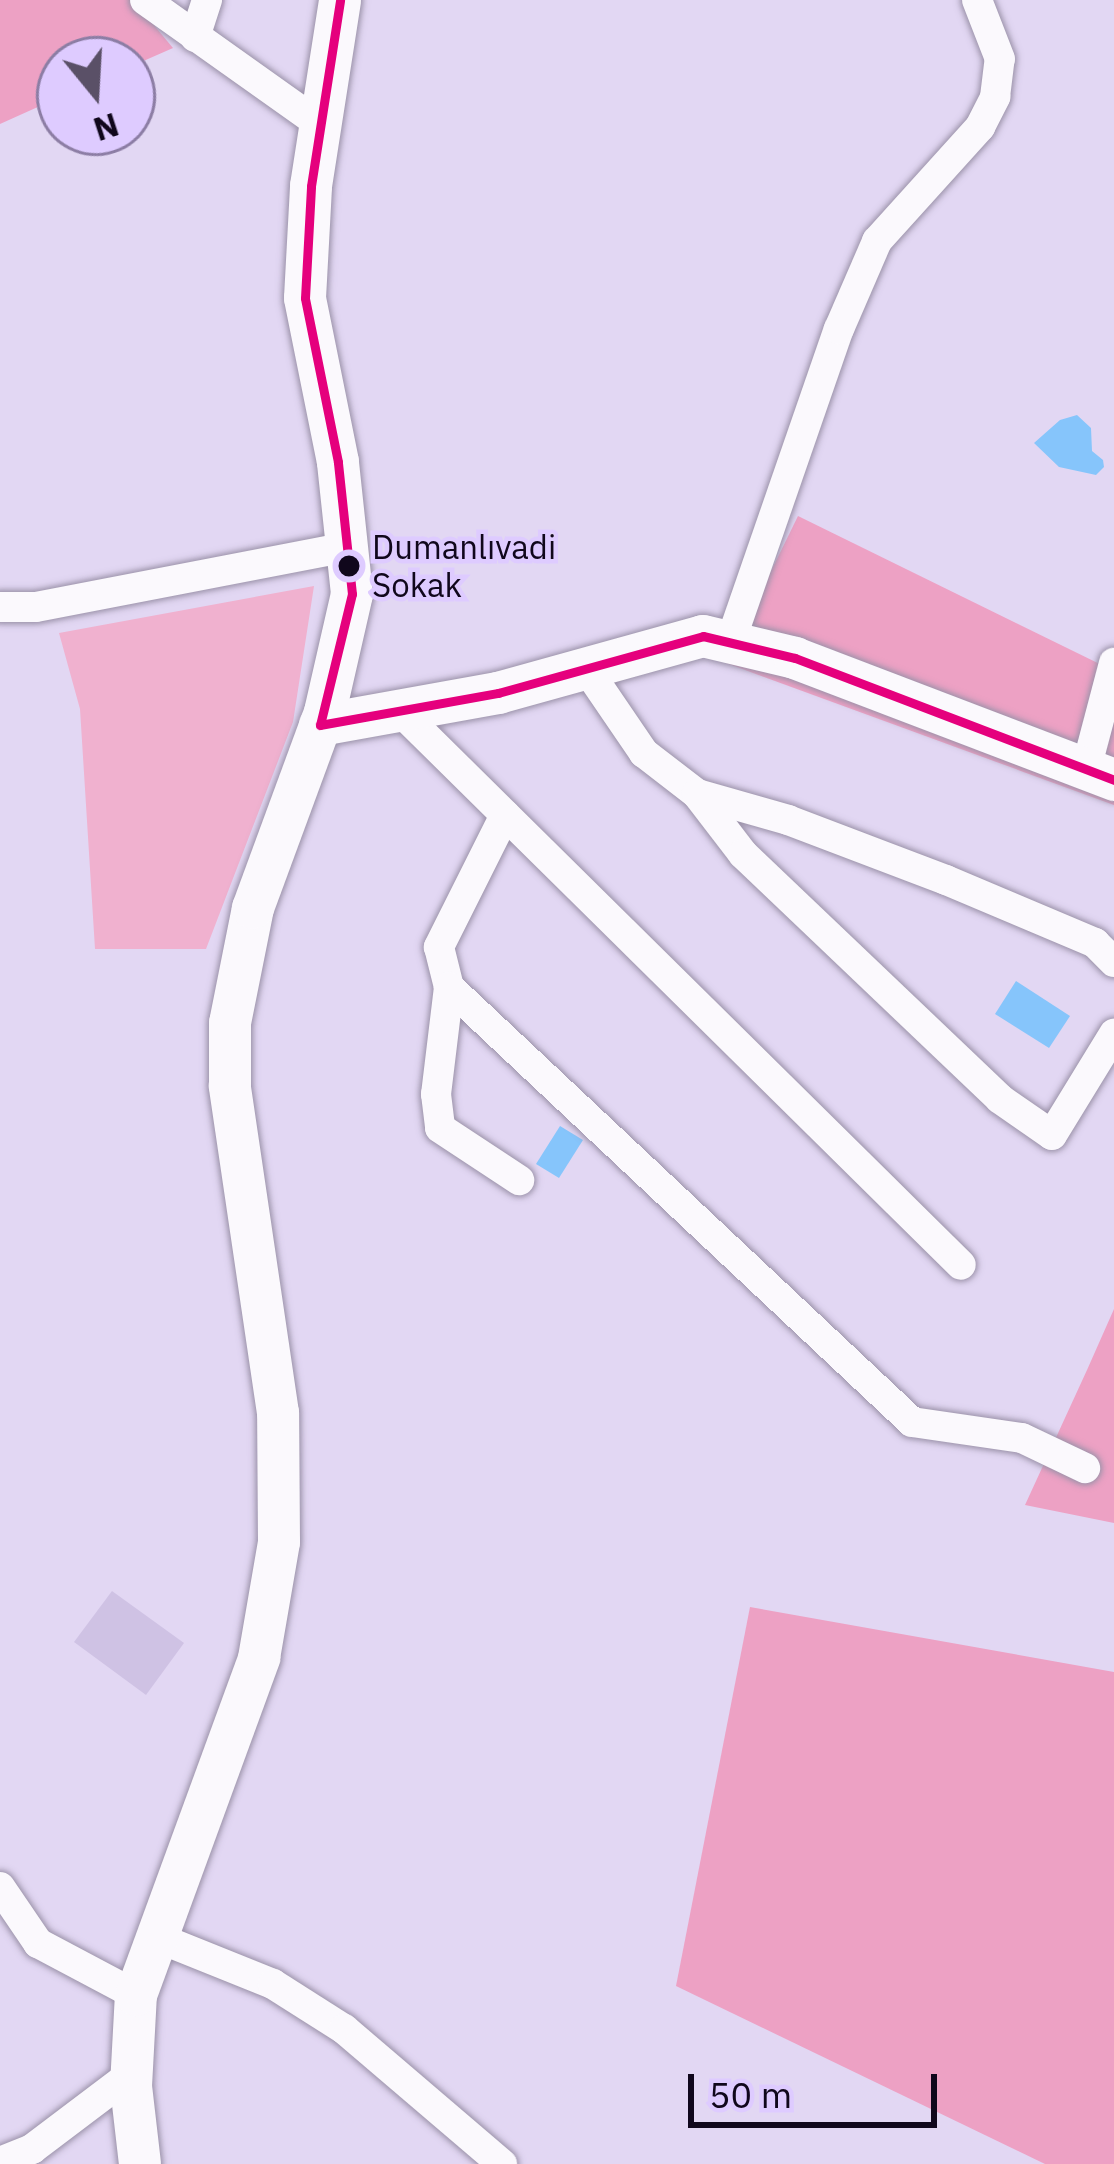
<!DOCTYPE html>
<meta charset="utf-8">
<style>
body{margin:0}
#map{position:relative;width:1114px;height:2164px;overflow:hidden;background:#e2d7f3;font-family:"IBM Plex Sans",sans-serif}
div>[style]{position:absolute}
.green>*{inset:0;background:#f0b1cf}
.forest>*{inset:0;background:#eda1c4}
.water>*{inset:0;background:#86c5fb}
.building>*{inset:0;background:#cfc2e4}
.roads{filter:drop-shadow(0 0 3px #9b92a9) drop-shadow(0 0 3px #9b92a9)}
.street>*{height:30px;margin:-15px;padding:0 15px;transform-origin:15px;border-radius:15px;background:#fbf9fd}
.secondary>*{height:42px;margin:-21px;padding:0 21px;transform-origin:21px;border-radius:21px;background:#fbf9fd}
.bus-1>*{height:9px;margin:-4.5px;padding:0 4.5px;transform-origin:4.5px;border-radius:4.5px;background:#e5007d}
.dots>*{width:33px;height:33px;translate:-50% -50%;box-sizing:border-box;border:6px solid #decbff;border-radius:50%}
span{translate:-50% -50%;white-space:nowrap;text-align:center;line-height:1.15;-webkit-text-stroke:9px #decbff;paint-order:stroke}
.bus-label{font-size:33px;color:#10071c}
.left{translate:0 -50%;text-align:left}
.north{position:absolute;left:36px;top:36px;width:120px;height:120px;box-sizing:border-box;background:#decbff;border:3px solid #8c7da4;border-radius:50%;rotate:162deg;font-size:33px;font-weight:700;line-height:48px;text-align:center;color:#10071c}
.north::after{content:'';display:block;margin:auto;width:42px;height:54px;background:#5a5067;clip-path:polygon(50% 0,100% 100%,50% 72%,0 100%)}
.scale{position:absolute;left:688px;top:2074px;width:249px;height:54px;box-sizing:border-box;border:6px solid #10071c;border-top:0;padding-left:15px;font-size:36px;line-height:42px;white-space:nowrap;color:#10071c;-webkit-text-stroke:9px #decbff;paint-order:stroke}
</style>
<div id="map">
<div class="green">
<i style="clip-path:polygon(314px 586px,293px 722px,206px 949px,95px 949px,80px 709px,59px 633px)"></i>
</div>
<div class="forest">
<i style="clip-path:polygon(0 0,133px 0,173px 48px,132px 66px,132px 60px,60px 60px,60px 97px,0 124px)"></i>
<i style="clip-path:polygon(798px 516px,1114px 671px,1114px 805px,726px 663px)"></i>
<i style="clip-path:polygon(1114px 1309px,1114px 1523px,1025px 1505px,1087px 1370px)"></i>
<i style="clip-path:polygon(750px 1607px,1114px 1672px,1114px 2164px,1045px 2164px,676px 1986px)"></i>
</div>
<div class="water">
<i style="clip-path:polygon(1077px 415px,1091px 428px,1092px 451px,1103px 460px,1104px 467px,1096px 475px,1059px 467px,1034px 443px,1060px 420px)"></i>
<i style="clip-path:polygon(1016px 981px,1070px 1016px,1049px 1048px,995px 1014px)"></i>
<i style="clip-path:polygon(560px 1126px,583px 1140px,559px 1178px,536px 1164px)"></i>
</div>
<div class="building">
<i style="clip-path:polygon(112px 1591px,184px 1643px,146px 1695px,74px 1642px)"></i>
</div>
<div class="roads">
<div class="street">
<i style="left:145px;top:0;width:216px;rotate:35.4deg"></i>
<i style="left:195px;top:37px;width:39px;rotate:-72deg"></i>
<i style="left:0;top:607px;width:36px"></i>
<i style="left:36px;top:607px;width:317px;rotate:-10.9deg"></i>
<i style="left:730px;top:643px;width:332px;rotate:-70.9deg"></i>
<i style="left:839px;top:329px;width:96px;rotate:-66.6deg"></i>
<i style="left:877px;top:241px;width:154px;rotate:-47.9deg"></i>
<i style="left:980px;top:127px;width:34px;rotate:-63deg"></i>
<i style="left:995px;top:97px;width:38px;rotate:-83deg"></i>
<i style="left:1000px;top:59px;width:63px;rotate:-111.3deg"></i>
<i style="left:586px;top:668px;width:103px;rotate:55.7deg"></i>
<i style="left:644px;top:753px;width:67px;rotate:37.7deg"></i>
<i style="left:697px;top:794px;width:76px;rotate:52.5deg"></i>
<i style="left:743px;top:854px;width:355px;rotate:43.6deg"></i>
<i style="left:1000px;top:1099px;width:63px;rotate:34.7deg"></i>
<i style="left:1052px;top:1135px;width:119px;rotate:-58.5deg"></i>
<i style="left:400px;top:711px;width:788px;rotate:44.64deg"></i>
<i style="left:1086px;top:769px;width:110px;rotate:-75.2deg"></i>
<i style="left:697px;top:794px;width:95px;rotate:15.9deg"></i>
<i style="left:788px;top:820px;width:169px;rotate:20.8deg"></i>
<i style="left:946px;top:880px;width:162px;rotate:22.9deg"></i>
<i style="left:1095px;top:943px;width:27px;rotate:45deg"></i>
<i style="left:505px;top:815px;width:148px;rotate:116.6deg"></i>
<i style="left:439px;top:947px;width:41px;rotate:76deg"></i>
<i style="left:449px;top:987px;width:108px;rotate:96.9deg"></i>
<i style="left:436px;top:1094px;width:34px;rotate:83deg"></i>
<i style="left:440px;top:1128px;width:95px;rotate:33.4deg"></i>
<i style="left:449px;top:987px;width:635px;rotate:43.21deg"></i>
<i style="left:912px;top:1422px;width:111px;rotate:8.3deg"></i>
<i style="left:1022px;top:1438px;width:70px;rotate:25.5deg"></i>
<i style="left:0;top:1887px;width:68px;rotate:55.8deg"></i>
<i style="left:38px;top:1943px;width:111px;rotate:28deg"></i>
<i style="left:156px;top:1937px;width:126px;rotate:21.9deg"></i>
<i style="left:273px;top:1984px;width:84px;rotate:32.4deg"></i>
<i style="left:344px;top:2029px;width:208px;rotate:40.5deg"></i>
<i style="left:0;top:2162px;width:35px;rotate:-22deg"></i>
<i style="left:32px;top:2149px;width:124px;rotate:-37.1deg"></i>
</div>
<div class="secondary">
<i style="left:320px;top:725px;width:181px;rotate:-10.2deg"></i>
<i style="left:498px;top:693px;width:213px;rotate:-15.5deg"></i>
<i style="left:703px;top:636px;width:95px;rotate:13.4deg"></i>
<i style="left:795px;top:658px;width:342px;rotate:20.9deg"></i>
<i style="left:140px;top:2164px;width:79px;rotate:-96.6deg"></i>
<i style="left:131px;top:2086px;width:91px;rotate:-86.9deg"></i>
<i style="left:136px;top:1995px;width:359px;rotate:-69.9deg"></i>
<i style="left:259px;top:1658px;width:118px;rotate:-80.2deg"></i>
<i style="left:279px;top:1542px;width:129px;rotate:-90.4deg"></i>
<i style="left:278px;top:1413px;width:331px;rotate:-98.4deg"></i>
<i style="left:230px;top:1086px;width:63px;rotate:-90deg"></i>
<i style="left:230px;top:1023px;width:117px;rotate:-78.7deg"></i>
<i style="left:253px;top:908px;width:209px;rotate:-69.8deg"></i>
<i style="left:325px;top:712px;width:121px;rotate:-77.1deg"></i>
<i style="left:352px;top:594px;width:133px;rotate:-96.1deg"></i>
<i style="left:338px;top:462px;width:167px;rotate:-101.4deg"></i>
<i style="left:305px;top:298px;width:112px;rotate:-86.9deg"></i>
<i style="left:311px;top:186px;width:188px;rotate:-81.1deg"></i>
</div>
</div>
<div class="bus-1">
<i style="left:320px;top:725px;width:181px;rotate:-10.2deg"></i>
<i style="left:498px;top:693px;width:213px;rotate:-15.5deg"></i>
<i style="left:703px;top:636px;width:95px;rotate:13.4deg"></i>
<i style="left:795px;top:658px;width:342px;rotate:20.9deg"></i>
<i style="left:320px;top:725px;width:135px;rotate:-76.3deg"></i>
<i style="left:352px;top:594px;width:133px;rotate:-96.1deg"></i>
<i style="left:338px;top:462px;width:167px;rotate:-101.4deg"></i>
<i style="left:305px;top:298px;width:112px;rotate:-86.9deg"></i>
<i style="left:311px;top:186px;width:188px;rotate:-81.1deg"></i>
</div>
<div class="dots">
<i style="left:349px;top:566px;background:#10071c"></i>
</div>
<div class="bus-label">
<span class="left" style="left:372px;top:566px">Dumanlıvadi<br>Sokak</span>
</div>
<div class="north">N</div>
<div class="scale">50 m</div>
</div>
